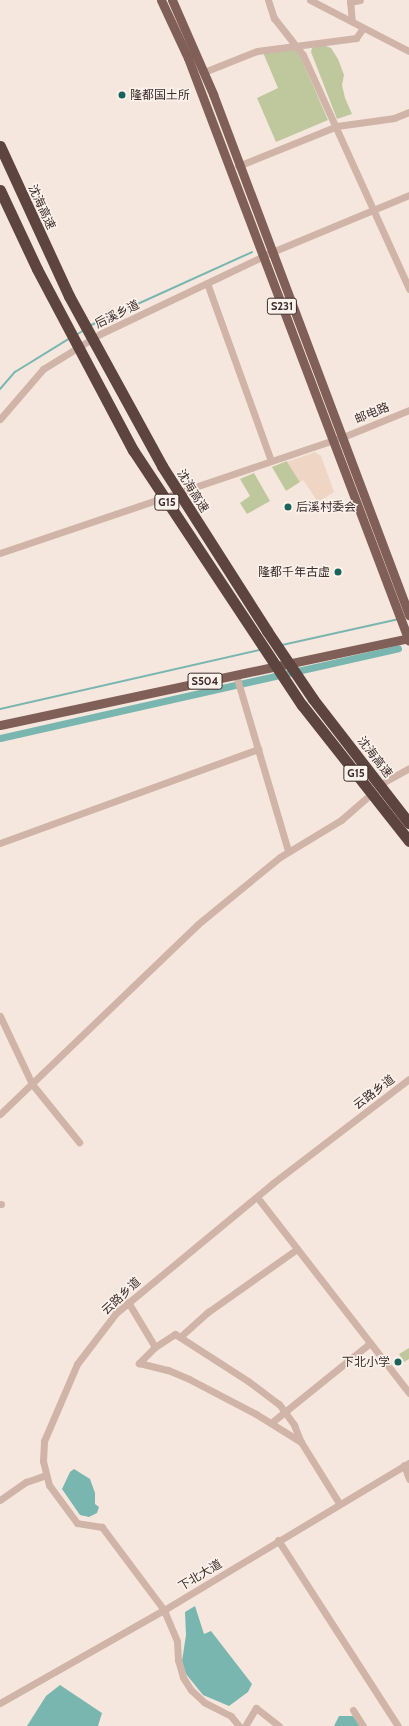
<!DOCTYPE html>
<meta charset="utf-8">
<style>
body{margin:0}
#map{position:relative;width:409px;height:1726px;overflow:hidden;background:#f6e7de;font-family:Cabin,"Noto Sans SC",sans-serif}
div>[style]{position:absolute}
.green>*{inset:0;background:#bfc79c}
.plaza>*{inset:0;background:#efd5c4}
.water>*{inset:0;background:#79b6af}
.stream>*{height:2px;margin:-1px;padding:0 1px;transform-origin:1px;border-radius:1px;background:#79b6af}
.canal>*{height:7px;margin:-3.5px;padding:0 3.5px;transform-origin:3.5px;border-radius:3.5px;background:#79b6af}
.minor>*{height:7px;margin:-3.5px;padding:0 3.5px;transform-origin:3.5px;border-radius:3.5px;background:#d0b4a8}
.major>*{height:9px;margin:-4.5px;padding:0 4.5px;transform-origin:4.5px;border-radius:4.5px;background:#805f58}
.highway>*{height:11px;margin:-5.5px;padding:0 5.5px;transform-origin:5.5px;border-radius:5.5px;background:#5e443f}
.dots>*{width:11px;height:11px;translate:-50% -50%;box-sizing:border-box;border:2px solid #fcf2ec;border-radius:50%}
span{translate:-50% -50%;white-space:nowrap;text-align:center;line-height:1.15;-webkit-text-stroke:3px #fcf2ec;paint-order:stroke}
.shield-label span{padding:1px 3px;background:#fcf2ec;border:1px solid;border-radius:3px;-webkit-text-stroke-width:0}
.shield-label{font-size:11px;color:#3c2c29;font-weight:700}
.poi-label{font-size:12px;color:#3c2c29}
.left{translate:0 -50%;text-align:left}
.right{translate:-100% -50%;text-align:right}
.street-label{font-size:12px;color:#3c2c29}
</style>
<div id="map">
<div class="green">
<i style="clip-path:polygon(323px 45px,331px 48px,338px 59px,344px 75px,342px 85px,345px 98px,352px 114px,337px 119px,311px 52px,312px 48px)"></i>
<i style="clip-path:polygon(294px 49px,298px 51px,328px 120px,276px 142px,257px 98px,278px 88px,262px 50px)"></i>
<i style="clip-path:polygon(287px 461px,300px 482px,286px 491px,272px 467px)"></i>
<i style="clip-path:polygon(254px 473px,270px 501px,247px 514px,240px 503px,250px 496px,240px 479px)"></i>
<i style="clip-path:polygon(409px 1348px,409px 1359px,404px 1362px,399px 1354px)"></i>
</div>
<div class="plaza">
<i style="clip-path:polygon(315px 452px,321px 456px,334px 492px,318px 502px,303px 480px,300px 482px,287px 462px)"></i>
</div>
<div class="water">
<i style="clip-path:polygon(74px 1469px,90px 1479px,95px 1493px,95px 1504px,99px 1507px,97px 1513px,89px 1517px,80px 1515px,62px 1489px,70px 1472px)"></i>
<i style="clip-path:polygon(195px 1606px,204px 1634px,211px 1631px,252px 1684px,248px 1692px,229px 1706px,203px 1695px,186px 1674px,182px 1661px,186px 1635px,185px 1612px)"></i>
<i style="clip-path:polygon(60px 1685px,102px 1713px,98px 1726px,27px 1726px,46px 1696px)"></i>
<i style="clip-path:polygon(339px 1716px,353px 1716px,360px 1726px,334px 1726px)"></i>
</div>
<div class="stream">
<i style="left:89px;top:326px;width:179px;rotate:-24.4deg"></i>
<i style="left:76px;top:335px;width:9px;rotate:-32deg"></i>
<i style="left:0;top:389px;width:23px;rotate:-49deg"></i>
<i style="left:15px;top:372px;width:65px;rotate:-31.7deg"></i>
<i style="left:282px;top:645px;width:120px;rotate:-12.5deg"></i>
<i style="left:0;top:709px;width:267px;rotate:-12.8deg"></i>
</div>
<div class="canal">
<i style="left:0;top:738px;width:408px;rotate:-12.7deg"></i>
</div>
<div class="minor">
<i style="left:268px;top:0;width:19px;rotate:72deg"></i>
<i style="left:274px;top:18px;width:47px;rotate:51.9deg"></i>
<i style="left:303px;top:55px;width:257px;rotate:65.6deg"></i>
<i style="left:310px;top:0;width:111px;rotate:27.3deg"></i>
<i style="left:350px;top:0;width:21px;rotate:85deg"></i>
<i style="left:350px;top:2px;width:10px;rotate:-11deg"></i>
<i style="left:204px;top:72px;width:57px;rotate:-21.6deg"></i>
<i style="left:257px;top:51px;width:100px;rotate:-7.5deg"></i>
<i style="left:356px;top:38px;width:12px;rotate:-55deg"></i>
<i style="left:238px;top:166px;width:107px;rotate:-22deg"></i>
<i style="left:337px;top:126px;width:58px;rotate:-8deg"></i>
<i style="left:394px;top:118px;width:16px;rotate:-22deg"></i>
<i style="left:207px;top:283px;width:189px;rotate:70.2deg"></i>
<i style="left:0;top:419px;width:66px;rotate:-49.3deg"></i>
<i style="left:43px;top:369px;width:67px;rotate:-31.6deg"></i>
<i style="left:100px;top:334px;width:191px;rotate:-25.5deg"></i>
<i style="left:272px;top:252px;width:148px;rotate:-22.6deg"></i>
<i style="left:186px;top:490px;width:166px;rotate:-18.7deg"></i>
<i style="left:343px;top:437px;width:71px;rotate:-22.2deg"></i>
<i style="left:171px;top:495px;width:1px"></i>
<i style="left:0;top:553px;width:166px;rotate:-18.7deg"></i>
<i style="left:236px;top:675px;width:184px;rotate:73.5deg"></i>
<i style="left:386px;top:781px;width:26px;rotate:-29deg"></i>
<i style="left:0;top:843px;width:275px;rotate:-20deg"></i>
<i style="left:0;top:1016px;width:75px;rotate:64.8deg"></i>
<i style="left:32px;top:1084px;width:75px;rotate:51deg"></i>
<i style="left:0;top:1114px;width:274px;rotate:-43.8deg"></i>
<i style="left:198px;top:924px;width:106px;rotate:-39.3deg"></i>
<i style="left:280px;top:857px;width:71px;rotate:-31.2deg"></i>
<i style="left:341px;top:820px;width:33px;rotate:-41deg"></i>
<i style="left:257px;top:1197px;width:248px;rotate:52.2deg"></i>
<i style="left:0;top:1204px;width:1px"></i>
<i style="left:128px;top:1302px;width:52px;rotate:59deg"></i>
<i style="left:155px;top:1347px;width:23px;rotate:135deg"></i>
<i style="left:139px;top:1363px;width:30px;rotate:14deg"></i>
<i style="left:168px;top:1370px;width:23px;rotate:23deg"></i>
<i style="left:189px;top:1379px;width:76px;rotate:27.6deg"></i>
<i style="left:256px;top:1414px;width:53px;rotate:31.9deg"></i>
<i style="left:301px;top:1442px;width:72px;rotate:58.1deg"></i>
<i style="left:180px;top:1337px;width:38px;rotate:-42deg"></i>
<i style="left:208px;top:1312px;width:109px;rotate:-35.3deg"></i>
<i style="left:155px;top:1347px;width:24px;rotate:-33deg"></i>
<i style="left:175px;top:1334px;width:87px;rotate:32.8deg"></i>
<i style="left:248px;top:1381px;width:39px;rotate:37deg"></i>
<i style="left:279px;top:1404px;width:26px;rotate:54deg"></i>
<i style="left:294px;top:1425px;width:18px;rotate:68deg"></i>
<i style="left:271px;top:1423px;width:127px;rotate:-38.9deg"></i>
<i style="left:404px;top:1465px;width:15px;rotate:70deg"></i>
<i style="left:0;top:1500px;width:32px;rotate:-35deg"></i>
<i style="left:26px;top:1482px;width:21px;rotate:-19deg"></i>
<i style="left:278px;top:1540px;width:221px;rotate:57.2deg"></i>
<i style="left:0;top:1703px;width:189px;rotate:-29.6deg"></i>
<i style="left:164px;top:1610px;width:286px;rotate:-31deg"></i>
<i style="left:353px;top:1710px;width:19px;rotate:58deg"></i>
<i style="left:239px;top:1726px;width:13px;rotate:-129deg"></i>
<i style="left:231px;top:1716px;width:30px;rotate:-153deg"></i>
<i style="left:204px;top:1702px;width:18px;rotate:-137deg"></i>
<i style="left:191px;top:1690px;width:15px;rotate:-122deg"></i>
<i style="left:183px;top:1677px;width:18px;rotate:-106deg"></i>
<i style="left:178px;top:1660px;width:19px;rotate:-93deg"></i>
<i style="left:177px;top:1641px;width:34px;rotate:-113deg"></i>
<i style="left:164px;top:1610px;width:104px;rotate:-126.8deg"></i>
<i style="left:102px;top:1527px;width:25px;rotate:-171deg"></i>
<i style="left:77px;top:1523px;width:47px;rotate:-126.4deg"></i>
<i style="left:49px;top:1485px;width:25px;rotate:-104deg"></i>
<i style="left:43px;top:1461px;width:20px;rotate:-87deg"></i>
<i style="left:44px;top:1441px;width:84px;rotate:-66.8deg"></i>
<i style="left:77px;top:1364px;width:64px;rotate:-52.6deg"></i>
<i style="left:116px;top:1313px;width:204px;rotate:-39.6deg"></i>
<i style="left:273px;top:1183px;width:171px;rotate:-37.4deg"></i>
<i style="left:245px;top:1726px;width:21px;rotate:-59deg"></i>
<i style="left:256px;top:1708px;width:29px;rotate:38deg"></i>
</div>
<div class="major">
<i style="left:161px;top:0;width:64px;rotate:65deg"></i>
<i style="left:188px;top:58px;width:623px;rotate:69.24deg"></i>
<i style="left:172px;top:0;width:103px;rotate:66.4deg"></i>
<i style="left:213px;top:94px;width:557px;rotate:69.38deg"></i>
<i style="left:0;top:725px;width:418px;rotate:-12deg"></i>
</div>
<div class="highway">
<i style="left:0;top:146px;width:165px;rotate:65.3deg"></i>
<i style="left:69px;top:296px;width:194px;rotate:61.3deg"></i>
<i style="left:162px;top:466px;width:196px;rotate:57.5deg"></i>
<i style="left:267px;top:631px;width:82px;rotate:55.9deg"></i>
<i style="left:313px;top:699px;width:157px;rotate:52.3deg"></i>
<i style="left:0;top:190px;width:87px;rotate:64.9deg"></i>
<i style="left:37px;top:269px;width:205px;rotate:62.1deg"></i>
<i style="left:133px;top:450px;width:306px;rotate:56.5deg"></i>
<i style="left:302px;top:705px;width:173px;rotate:51.8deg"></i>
</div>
<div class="dots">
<i style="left:122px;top:95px;background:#19635c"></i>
<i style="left:288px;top:507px;background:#19635c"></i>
<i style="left:338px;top:572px;background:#19635c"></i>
<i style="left:398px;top:1362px;background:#19635c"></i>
</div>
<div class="shield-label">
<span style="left:282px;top:306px">S231</span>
<span style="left:167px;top:502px">G15</span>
<span style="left:205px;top:681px">S504</span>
<span style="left:356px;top:773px">G15</span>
</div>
<div class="poi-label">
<span class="left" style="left:130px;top:95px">隆都国土所</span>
<span class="left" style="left:296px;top:507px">后溪村委会</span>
<span class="right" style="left:330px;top:572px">隆都千年古虚</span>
<span class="right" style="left:390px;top:1362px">下北小学</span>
</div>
<div class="street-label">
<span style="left:42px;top:207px;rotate:65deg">沈海高速</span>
<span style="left:117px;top:314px;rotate:-26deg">后溪乡道</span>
<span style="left:372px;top:413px;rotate:-22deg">邮电路</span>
<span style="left:193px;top:491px;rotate:58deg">沈海高速</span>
<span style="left:375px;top:757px;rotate:52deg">沈海高速</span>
<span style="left:374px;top:1092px;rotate:-37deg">云路乡道</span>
<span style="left:121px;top:1296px;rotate:-43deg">云路乡道</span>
<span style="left:200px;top:1575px;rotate:-31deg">下北大道</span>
</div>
</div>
